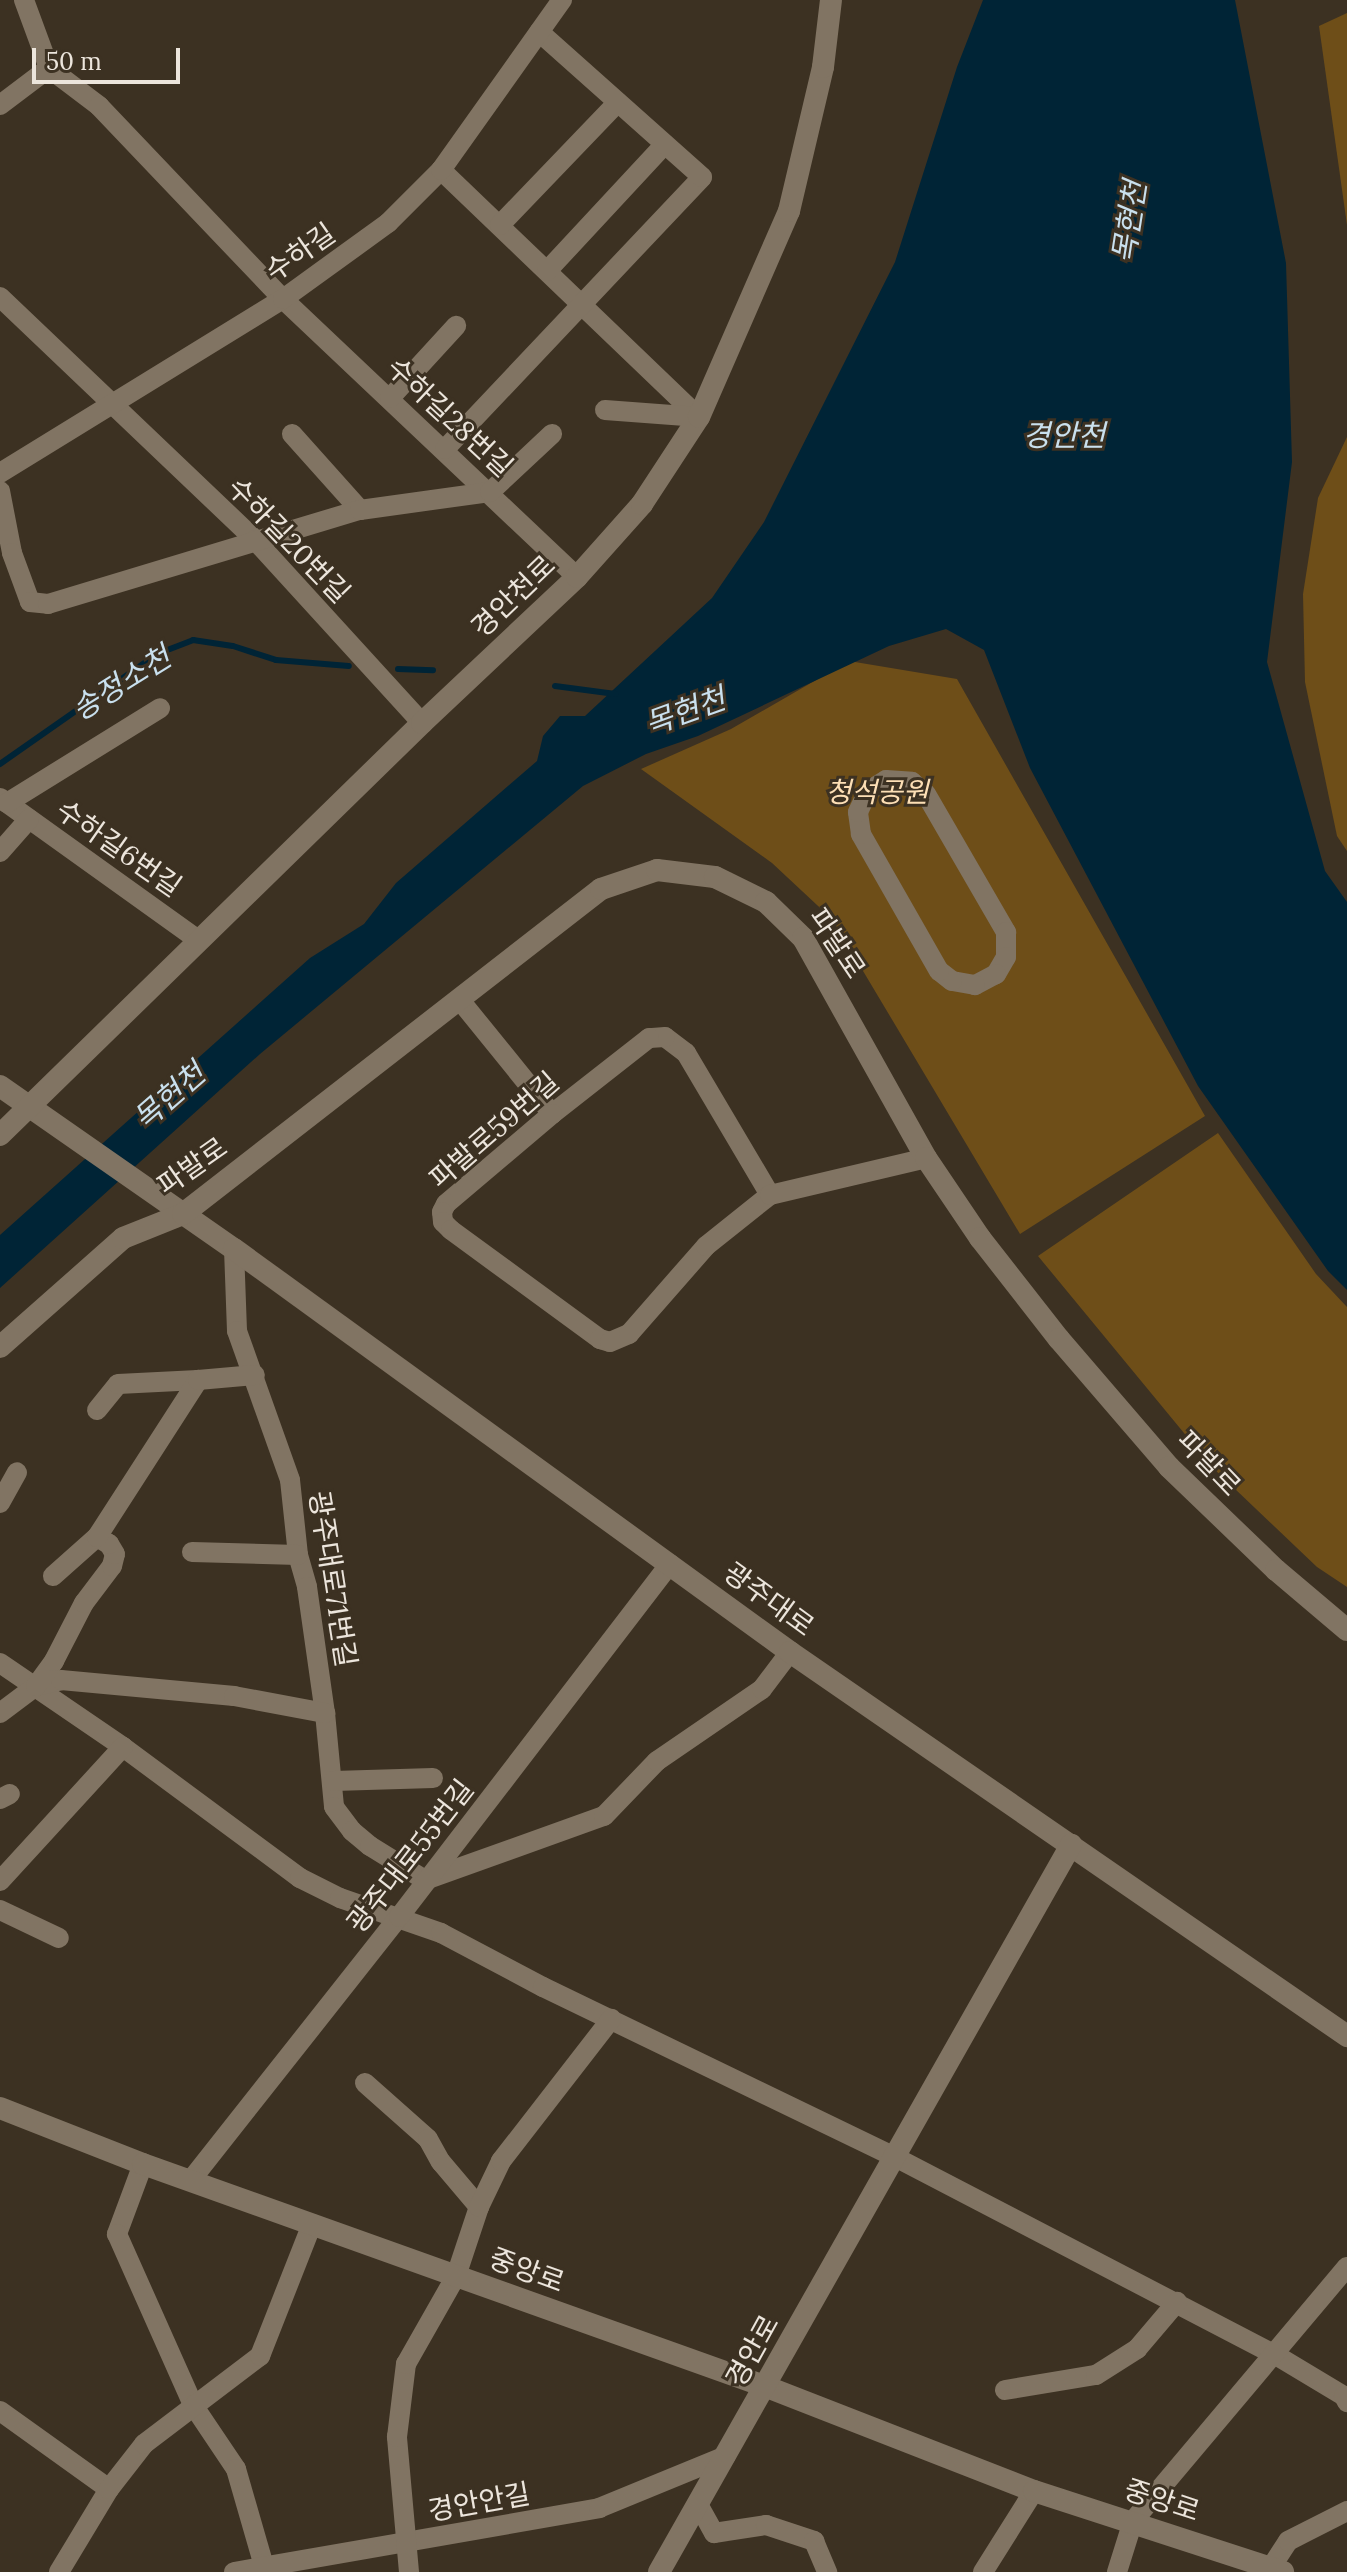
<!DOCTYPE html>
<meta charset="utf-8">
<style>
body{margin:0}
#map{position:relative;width:1347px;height:2572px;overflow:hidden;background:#3c3122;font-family:Lora,"Noto Sans KR",serif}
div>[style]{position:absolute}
.green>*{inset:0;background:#6e4e18}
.water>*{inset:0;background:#002436}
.stream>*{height:6px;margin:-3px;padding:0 3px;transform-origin:3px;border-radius:3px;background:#002436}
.minor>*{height:20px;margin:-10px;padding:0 10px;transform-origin:10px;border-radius:10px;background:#817463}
.tertiary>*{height:22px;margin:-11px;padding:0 11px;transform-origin:11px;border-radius:11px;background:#817463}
.secondary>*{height:22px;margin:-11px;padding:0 11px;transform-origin:11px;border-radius:11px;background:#817463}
span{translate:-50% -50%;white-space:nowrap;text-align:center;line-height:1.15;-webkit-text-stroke:6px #3c3122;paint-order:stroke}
.street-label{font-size:28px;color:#ece5dc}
.park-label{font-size:28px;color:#fddfb5;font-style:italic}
.water-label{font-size:30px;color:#c9e0ee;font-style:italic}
.scale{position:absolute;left:32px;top:48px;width:148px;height:36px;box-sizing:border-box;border:4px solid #ece5dc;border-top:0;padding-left:10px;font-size:24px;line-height:28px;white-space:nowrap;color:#ece5dc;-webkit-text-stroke:6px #3c3122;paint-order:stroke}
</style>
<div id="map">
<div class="green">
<i style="clip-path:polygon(1347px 13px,1347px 225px,1319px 26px)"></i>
<i style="clip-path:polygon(1347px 437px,1347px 851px,1337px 836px,1305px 682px,1303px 594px,1318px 498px)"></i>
<i style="clip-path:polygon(849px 661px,957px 679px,1205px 1116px,1020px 1234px,832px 919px,772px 863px,641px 769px,731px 729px)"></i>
<i style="clip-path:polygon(1218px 1133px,1316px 1274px,1347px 1307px,1347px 1587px,1317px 1567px,1212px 1467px,1038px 1256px)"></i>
</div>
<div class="water">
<i style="clip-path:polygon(983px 0,1235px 0,1286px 263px,1292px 462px,1267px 662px,1325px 871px,1347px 902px,1347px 1290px,1328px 1271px,1198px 1086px,1030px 768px,984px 650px,946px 629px,889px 646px,698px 736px,646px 754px,583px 786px,260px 1054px,0 1288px,0 1235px,310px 958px,364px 924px,396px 883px,537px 761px,543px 736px,560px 716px,585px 716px,712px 598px,764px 522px,895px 262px,957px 67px)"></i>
</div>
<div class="stream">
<i style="left:398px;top:669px;width:35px;rotate:2deg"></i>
<i style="left:555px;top:686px;width:61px;rotate:7.6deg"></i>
<i style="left:0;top:764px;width:192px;rotate:-35deg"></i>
<i style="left:157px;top:654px;width:39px;rotate:-21deg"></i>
<i style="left:193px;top:640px;width:40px;rotate:8.5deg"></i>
<i style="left:233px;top:646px;width:45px;rotate:18deg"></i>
<i style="left:276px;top:660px;width:73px;rotate:4.7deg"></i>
</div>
<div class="minor">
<i style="left:24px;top:0;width:72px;rotate:69.8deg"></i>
<i style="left:49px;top:68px;width:63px;rotate:37.2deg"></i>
<i style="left:99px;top:106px;width:267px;rotate:46.4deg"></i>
<i style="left:283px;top:299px;width:405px;rotate:43.4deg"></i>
<i style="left:0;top:105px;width:61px;rotate:-37.1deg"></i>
<i style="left:441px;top:170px;width:357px;rotate:43.8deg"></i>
<i style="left:500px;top:225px;width:170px;rotate:-46.2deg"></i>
<i style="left:547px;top:271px;width:173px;rotate:-47.1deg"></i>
<i style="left:0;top:297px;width:352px;rotate:43.6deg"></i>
<i style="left:255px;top:540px;width:248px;rotate:47.6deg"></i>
<i style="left:390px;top:398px;width:98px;rotate:-47.5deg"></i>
<i style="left:605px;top:410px;width:94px;rotate:4.3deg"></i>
<i style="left:292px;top:434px;width:102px;rotate:48.2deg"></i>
<i style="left:445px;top:449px;width:374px;rotate:-46.6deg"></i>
<i style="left:702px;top:177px;width:218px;rotate:-138.3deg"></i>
<i style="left:0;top:473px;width:332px;rotate:-31.6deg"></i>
<i style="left:283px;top:299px;width:130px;rotate:-35.9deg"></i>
<i style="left:388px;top:223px;width:75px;rotate:-45deg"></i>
<i style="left:441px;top:170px;width:209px;rotate:-54.6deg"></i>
<i style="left:0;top:491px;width:63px;rotate:79deg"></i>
<i style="left:12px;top:553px;width:52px;rotate:69.8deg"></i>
<i style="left:30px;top:602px;width:18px;rotate:6deg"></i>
<i style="left:48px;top:604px;width:326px;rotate:-16.8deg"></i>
<i style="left:360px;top:510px;width:131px;rotate:-7.9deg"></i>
<i style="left:490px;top:492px;width:85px;rotate:-43.1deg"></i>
<i style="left:886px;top:780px;width:26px;rotate:4deg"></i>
<i style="left:912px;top:782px;width:18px;rotate:41deg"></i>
<i style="left:926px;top:794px;width:160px;rotate:59.9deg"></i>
<i style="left:1006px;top:932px;width:25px;rotate:90deg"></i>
<i style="left:1006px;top:957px;width:20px;rotate:120deg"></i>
<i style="left:996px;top:974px;width:24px;rotate:152deg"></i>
<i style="left:975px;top:985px;width:23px;rotate:-170deg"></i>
<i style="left:952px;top:981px;width:16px;rotate:-142deg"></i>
<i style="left:939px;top:971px;width:158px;rotate:-119.7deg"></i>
<i style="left:861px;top:834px;width:22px;rotate:-98deg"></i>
<i style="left:858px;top:812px;width:23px;rotate:-65deg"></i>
<i style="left:868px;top:791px;width:21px;rotate:-31deg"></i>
<i style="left:0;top:798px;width:244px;rotate:35.6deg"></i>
<i style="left:7px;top:803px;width:180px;rotate:-31.8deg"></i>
<i style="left:0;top:852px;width:44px;rotate:-48.7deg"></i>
<i style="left:459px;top:999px;width:148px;rotate:51deg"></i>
<i style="left:770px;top:1195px;width:165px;rotate:-120.6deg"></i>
<i style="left:686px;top:1053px;width:26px;rotate:-143deg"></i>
<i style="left:665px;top:1037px;width:16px;rotate:176deg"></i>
<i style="left:649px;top:1038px;width:123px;rotate:141.9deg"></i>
<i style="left:552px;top:1114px;width:139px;rotate:139.7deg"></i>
<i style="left:446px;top:1204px;width:9px;rotate:117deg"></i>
<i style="left:442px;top:1212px;width:10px;rotate:84deg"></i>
<i style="left:443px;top:1222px;width:11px;rotate:45deg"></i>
<i style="left:451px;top:1230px;width:185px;rotate:36.2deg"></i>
<i style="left:600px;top:1339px;width:10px;rotate:17deg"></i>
<i style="left:610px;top:1342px;width:21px;rotate:-23deg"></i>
<i style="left:629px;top:1334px;width:117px;rotate:-48.8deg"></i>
<i style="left:706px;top:1246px;width:82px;rotate:-38.6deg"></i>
<i style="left:770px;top:1195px;width:160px;rotate:-13.3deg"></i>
<i style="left:234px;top:1249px;width:82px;rotate:87.9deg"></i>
<i style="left:237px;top:1331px;width:158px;rotate:70.4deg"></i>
<i style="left:290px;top:1480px;width:75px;rotate:83.9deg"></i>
<i style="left:298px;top:1555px;width:33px;rotate:74deg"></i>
<i style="left:307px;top:1587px;width:127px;rotate:81.9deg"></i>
<i style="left:325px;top:1713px;width:94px;rotate:84.5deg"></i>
<i style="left:334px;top:1807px;width:30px;rotate:53deg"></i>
<i style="left:352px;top:1831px;width:23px;rotate:40deg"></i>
<i style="left:370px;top:1846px;width:65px;rotate:31.7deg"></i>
<i style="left:425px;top:1880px;width:190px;rotate:-19.7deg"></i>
<i style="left:604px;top:1816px;width:76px;rotate:-46.1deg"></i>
<i style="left:657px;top:1761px;width:127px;rotate:-34.4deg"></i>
<i style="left:762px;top:1689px;width:46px;rotate:-52.9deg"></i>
<i style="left:97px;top:1410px;width:33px;rotate:-51deg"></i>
<i style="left:118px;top:1384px;width:80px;rotate:-2.9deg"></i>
<i style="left:0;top:1503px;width:35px;rotate:-61deg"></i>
<i style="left:192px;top:1552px;width:106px;rotate:1.6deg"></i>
<i style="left:53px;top:1576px;width:59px;rotate:-41.6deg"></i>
<i style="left:0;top:1663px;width:149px;rotate:34.3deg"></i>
<i style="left:123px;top:1747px;width:220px;rotate:36.5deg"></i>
<i style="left:300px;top:1878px;width:45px;rotate:26.6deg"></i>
<i style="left:340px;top:1898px;width:107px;rotate:19.1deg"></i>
<i style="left:441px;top:1933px;width:115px;rotate:27.9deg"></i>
<i style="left:543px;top:1987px;width:389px;rotate:25.8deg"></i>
<i style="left:893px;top:2156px;width:429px;rotate:27.5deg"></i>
<i style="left:1274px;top:2354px;width:82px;rotate:31deg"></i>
<i style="left:1344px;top:2396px;width:7px;rotate:63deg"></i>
<i style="left:36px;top:1686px;width:26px;rotate:-13deg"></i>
<i style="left:61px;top:1680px;width:174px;rotate:5.3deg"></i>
<i style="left:234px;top:1696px;width:93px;rotate:10.6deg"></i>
<i style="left:0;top:1713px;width:45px;rotate:-36.9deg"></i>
<i style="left:36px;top:1686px;width:31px;rotate:-54deg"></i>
<i style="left:54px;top:1661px;width:65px;rotate:-62.7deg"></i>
<i style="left:84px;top:1603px;width:46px;rotate:-52.9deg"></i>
<i style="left:112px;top:1566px;width:12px;rotate:-76deg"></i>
<i style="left:115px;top:1554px;width:12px;rotate:-121deg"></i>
<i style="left:109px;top:1544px;width:14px;rotate:-150deg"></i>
<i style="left:97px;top:1537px;width:187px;rotate:-57.2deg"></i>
<i style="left:198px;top:1380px;width:57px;rotate:-5deg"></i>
<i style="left:334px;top:1781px;width:99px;rotate:-1.7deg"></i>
<i style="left:0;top:1799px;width:11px;rotate:-27deg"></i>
<i style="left:0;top:1881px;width:182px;rotate:-47.5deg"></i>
<i style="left:0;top:1910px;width:65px;rotate:25.4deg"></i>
<i style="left:365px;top:2083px;width:84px;rotate:41.6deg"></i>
<i style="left:428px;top:2139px;width:26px;rotate:61deg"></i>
<i style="left:441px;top:2162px;width:59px;rotate:49.8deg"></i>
<i style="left:143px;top:2164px;width:75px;rotate:110.4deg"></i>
<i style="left:117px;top:2234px;width:187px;rotate:66deg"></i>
<i style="left:193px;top:2405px;width:77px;rotate:56.1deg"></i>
<i style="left:236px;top:2469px;width:101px;rotate:73.9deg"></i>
<i style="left:191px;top:2180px;width:335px;rotate:-51.7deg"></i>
<i style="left:399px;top:1917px;width:445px;rotate:-52.5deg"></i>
<i style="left:1005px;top:2390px;width:92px;rotate:-9.4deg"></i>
<i style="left:1096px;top:2375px;width:49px;rotate:-32.4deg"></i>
<i style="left:1137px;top:2349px;width:62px;rotate:-49.6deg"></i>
<i style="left:0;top:2411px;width:134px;rotate:35.6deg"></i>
<i style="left:699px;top:2506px;width:31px;rotate:61deg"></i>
<i style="left:714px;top:2533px;width:53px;rotate:-8.7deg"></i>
<i style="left:766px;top:2525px;width:51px;rotate:18.4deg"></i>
<i style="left:814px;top:2541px;width:34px;rotate:67deg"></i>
<i style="left:59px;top:2572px;width:97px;rotate:-58.9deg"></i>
<i style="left:109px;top:2489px;width:57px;rotate:-52.1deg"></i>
<i style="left:144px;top:2444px;width:146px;rotate:-37.2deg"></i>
<i style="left:260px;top:2356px;width:142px;rotate:-68.5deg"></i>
<i style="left:234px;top:2572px;width:371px;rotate:-9.9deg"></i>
<i style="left:599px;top:2508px;width:137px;rotate:-22.3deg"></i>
<i style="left:409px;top:2572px;width:136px;rotate:-95.1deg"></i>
<i style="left:397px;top:2437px;width:74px;rotate:-83deg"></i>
<i style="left:406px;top:2364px;width:101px;rotate:-60.4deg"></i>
<i style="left:456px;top:2276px;width:73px;rotate:-71.6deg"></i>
<i style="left:479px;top:2207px;width:51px;rotate:-64.4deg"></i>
<i style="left:501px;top:2161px;width:180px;rotate:-52.2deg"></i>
<i style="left:983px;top:2572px;width:96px;rotate:-57.8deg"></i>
<i style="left:1117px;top:2572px;width:53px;rotate:-72.6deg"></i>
<i style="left:1133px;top:2521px;width:332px;rotate:-49.9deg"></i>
<i style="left:1268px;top:2572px;width:37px;rotate:-57deg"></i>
<i style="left:1288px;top:2541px;width:66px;rotate:-27deg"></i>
</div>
<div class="tertiary">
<i style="left:0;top:1086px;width:285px;rotate:34.9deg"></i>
<i style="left:234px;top:1249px;width:687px;rotate:35.94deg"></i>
<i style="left:790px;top:1652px;width:677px;rotate:34.58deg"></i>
<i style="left:0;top:1347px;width:164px;rotate:-41.5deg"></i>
<i style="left:123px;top:1238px;width:65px;rotate:-21.8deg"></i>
<i style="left:183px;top:1214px;width:529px;rotate:-37.87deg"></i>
<i style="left:601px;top:889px;width:59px;rotate:-18.7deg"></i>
<i style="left:657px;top:870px;width:58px;rotate:6.9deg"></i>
<i style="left:715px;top:877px;width:57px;rotate:26.1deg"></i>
<i style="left:766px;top:902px;width:52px;rotate:44.2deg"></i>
<i style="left:803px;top:938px;width:252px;rotate:60.8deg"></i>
<i style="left:926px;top:1158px;width:97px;rotate:56deg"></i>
<i style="left:980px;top:1238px;width:128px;rotate:52deg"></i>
<i style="left:1059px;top:1339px;width:169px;rotate:49.3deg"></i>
<i style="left:1169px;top:1467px;width:149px;rotate:43.9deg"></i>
<i style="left:1276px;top:1570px;width:93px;rotate:40.2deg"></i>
<i style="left:0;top:2108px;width:154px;rotate:21.4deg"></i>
<i style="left:143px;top:2164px;width:663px;rotate:19.67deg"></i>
<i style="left:767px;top:2387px;width:287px;rotate:21.3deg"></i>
<i style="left:1034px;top:2491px;width:262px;rotate:18deg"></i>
<i style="left:659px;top:2572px;width:836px;rotate:-60.46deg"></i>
</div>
<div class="secondary">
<i style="left:0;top:1135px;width:590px;rotate:-44.31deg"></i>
<i style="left:422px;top:723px;width:213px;rotate:-43.3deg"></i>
<i style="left:577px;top:577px;width:98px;rotate:-48.3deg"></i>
<i style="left:642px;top:504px;width:104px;rotate:-56.8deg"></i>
<i style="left:699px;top:417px;width:225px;rotate:-66.4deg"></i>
<i style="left:789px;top:211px;width:148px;rotate:-76.7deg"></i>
<i style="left:823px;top:67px;width:67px;rotate:-83.2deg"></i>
</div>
<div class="street-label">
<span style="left:300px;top:252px;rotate:-35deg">수하길</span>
<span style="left:450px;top:417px;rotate:43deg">수하길28번길</span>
<span style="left:289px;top:540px;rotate:46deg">수하길20번길</span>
<span style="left:513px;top:596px;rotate:-44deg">경안천로</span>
<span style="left:119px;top:848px;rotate:35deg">수하길6번길</span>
<span style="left:837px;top:943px;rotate:56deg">파발로</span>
<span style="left:494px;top:1130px;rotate:-41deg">파발로59번길</span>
<span style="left:192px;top:1166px;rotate:-35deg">파발로</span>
<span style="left:1209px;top:1463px;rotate:46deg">파발로</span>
<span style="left:333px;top:1579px;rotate:81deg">광주대로71번길</span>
<span style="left:769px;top:1599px;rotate:36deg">광주대로</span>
<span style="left:410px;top:1856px;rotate:-52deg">광주대로55번길</span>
<span style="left:527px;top:2270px;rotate:20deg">중앙로</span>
<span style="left:752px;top:2351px;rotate:-61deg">경안로</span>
<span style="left:1162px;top:2500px;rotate:18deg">중앙로</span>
<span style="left:479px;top:2502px;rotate:-10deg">경안안길</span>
</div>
<div class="park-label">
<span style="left:877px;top:792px">청석공원</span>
</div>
<div class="water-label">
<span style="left:1129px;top:222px;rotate:-81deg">목현천</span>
<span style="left:1064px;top:435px">경안천</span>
<span style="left:121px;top:683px;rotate:-32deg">송정소천</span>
<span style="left:685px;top:711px;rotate:-20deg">목현천</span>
<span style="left:169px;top:1096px;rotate:-41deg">목현천</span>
</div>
<div class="scale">50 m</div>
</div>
